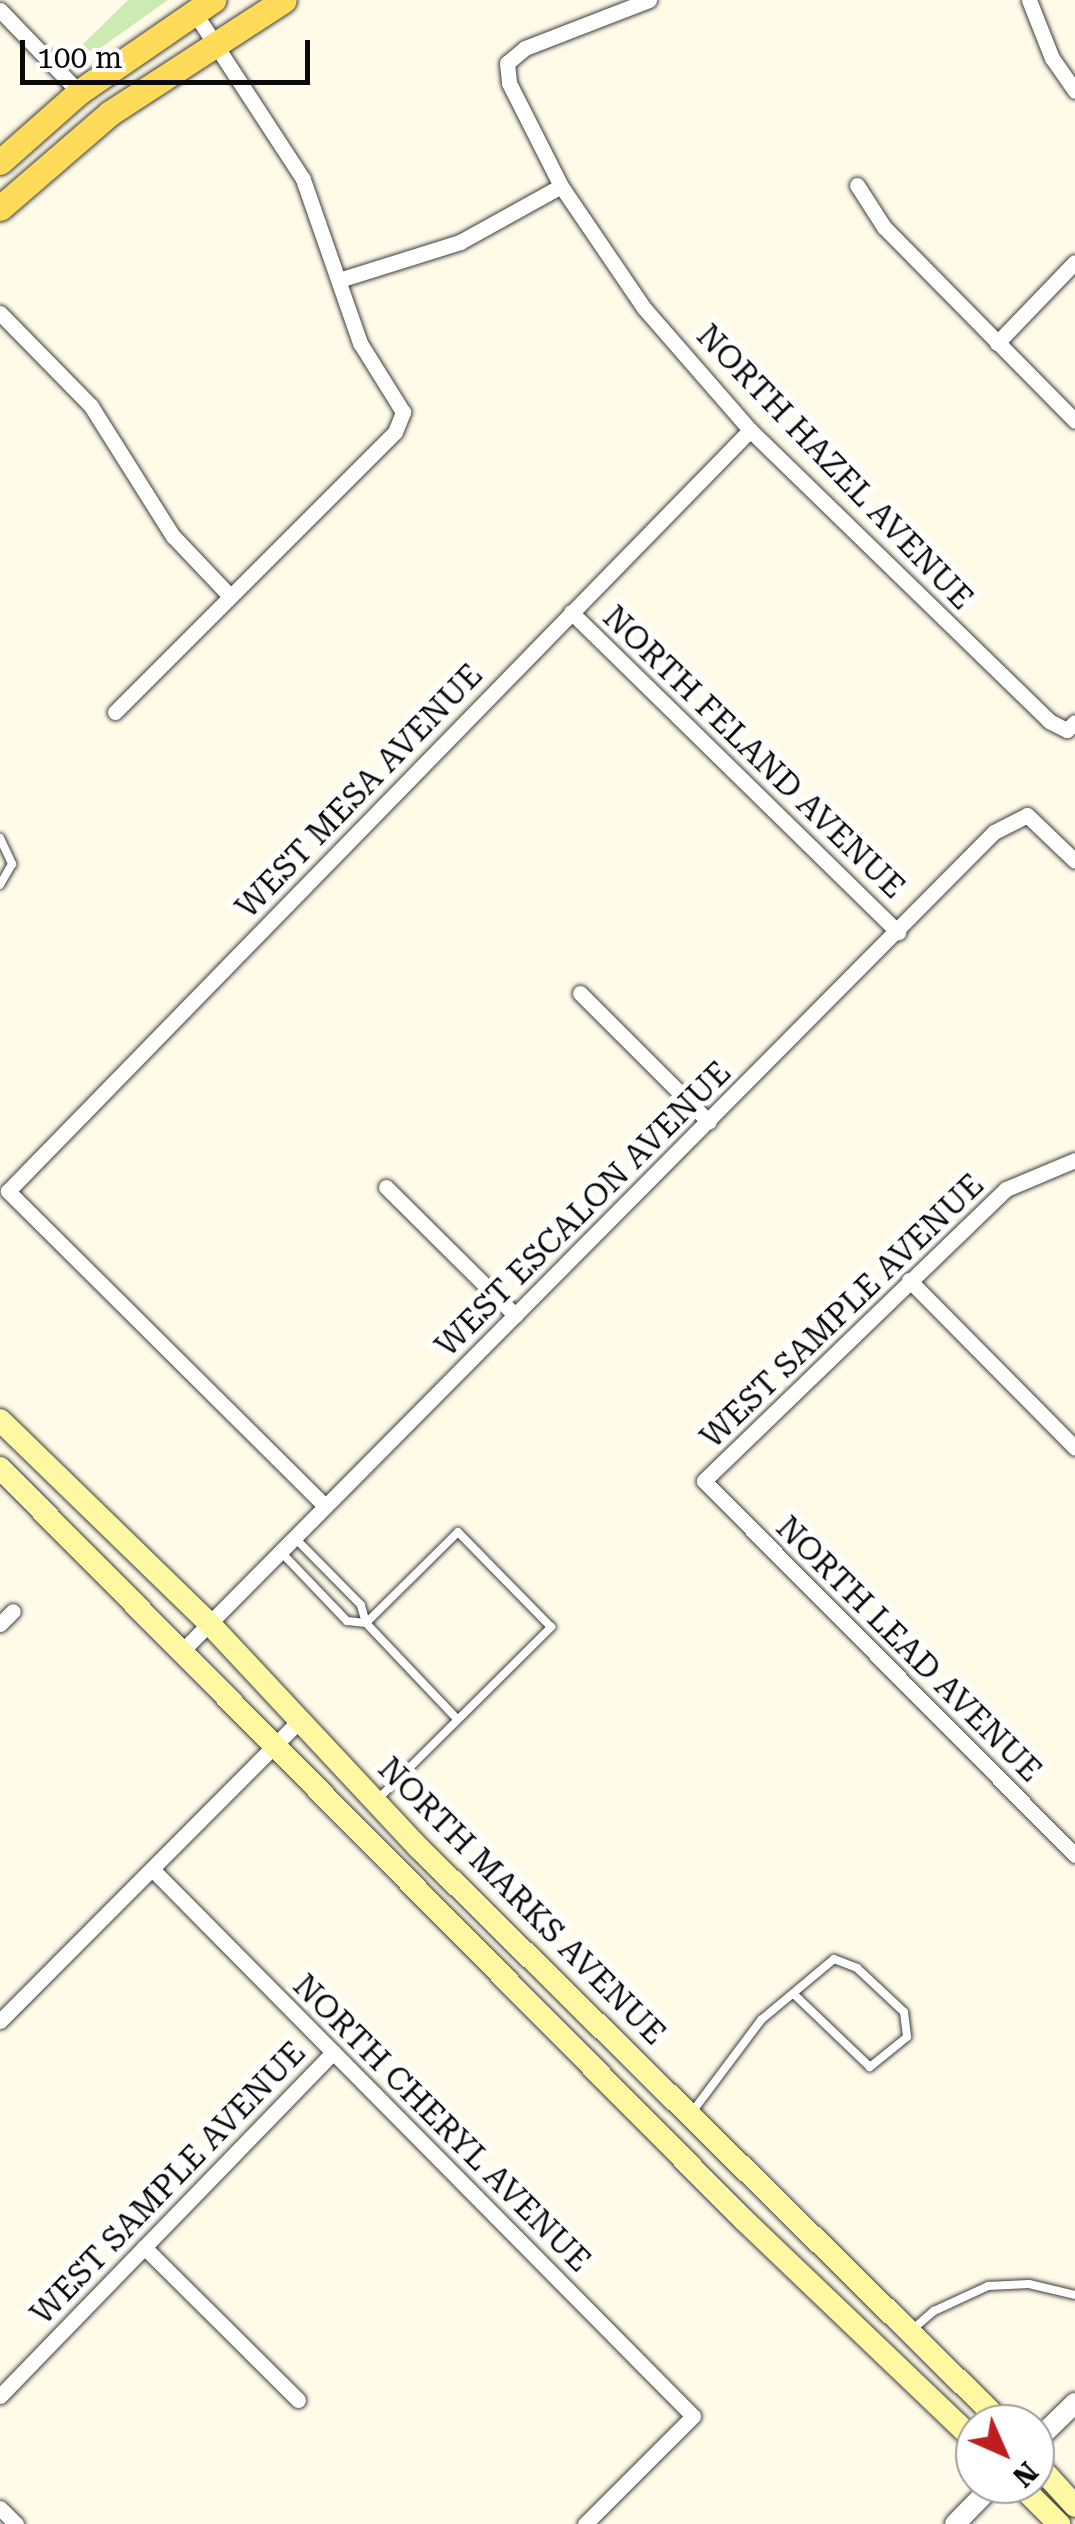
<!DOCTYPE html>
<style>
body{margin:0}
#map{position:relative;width:1075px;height:2524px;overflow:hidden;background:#fffbe8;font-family:"Roboto Serif",serif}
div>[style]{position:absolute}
.green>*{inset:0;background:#cceab1}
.roads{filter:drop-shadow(0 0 2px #3d3d3d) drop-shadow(0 0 2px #3d3d3d)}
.service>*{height:8px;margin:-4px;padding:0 4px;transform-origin:4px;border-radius:4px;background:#fff}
.minor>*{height:15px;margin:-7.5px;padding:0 7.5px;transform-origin:7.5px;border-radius:7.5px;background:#fff}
.tertiary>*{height:20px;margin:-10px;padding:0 10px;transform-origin:10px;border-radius:10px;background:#fff}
.secondary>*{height:22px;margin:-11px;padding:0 11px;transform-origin:11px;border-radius:11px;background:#fff8a3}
.primary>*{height:25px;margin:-12.5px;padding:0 12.5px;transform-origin:12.5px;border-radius:12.5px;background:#fedc59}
span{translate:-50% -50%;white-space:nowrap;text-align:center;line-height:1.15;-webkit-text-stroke:10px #fff;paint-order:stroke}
.street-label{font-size:32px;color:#0a0a0a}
.north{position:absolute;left:955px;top:2404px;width:100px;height:100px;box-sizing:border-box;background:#fff;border:2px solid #9d9d9d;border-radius:50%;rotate:135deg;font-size:28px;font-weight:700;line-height:40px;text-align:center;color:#0a0a0a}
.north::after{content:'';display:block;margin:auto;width:35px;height:45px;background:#be1e20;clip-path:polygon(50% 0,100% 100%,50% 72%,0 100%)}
.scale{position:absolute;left:20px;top:40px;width:290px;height:45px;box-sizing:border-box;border:5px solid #0a0a0a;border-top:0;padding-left:12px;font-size:30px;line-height:35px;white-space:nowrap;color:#0a0a0a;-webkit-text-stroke:8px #fff;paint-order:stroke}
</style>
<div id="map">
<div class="green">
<i style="clip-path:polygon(128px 0,168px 0,96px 51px,77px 50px)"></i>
</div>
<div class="roads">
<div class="service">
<i style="left:0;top:838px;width:29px;rotate:65deg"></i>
<i style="left:12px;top:864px;width:24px;rotate:120deg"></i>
<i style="left:280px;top:1551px;width:97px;rotate:46.3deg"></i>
<i style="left:347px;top:1621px;width:19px;rotate:6deg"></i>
<i style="left:366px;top:1623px;width:19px;rotate:-106deg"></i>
<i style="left:361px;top:1605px;width:95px;rotate:-134.6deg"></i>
<i style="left:379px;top:1798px;width:243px;rotate:-44.8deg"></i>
<i style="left:551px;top:1627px;width:133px;rotate:-134.4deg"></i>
<i style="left:458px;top:1532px;width:129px;rotate:135.3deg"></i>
<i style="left:366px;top:1623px;width:132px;rotate:46.5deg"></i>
<i style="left:693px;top:2111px;width:114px;rotate:-53.2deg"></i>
<i style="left:761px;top:2020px;width:95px;rotate:-39.9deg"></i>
<i style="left:834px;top:1959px;width:25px;rotate:21deg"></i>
<i style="left:857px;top:1968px;width:64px;rotate:43.1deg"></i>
<i style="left:904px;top:2012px;width:25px;rotate:83deg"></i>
<i style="left:907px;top:2037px;width:48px;rotate:141deg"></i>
<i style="left:870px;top:2067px;width:104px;rotate:-136.2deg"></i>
<i style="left:913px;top:2329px;width:28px;rotate:-41deg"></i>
<i style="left:934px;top:2311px;width:60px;rotate:-24.8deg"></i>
<i style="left:988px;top:2286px;width:41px;rotate:-2.8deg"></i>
<i style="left:1029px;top:2284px;width:47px;rotate:13.4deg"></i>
</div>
<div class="minor">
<i style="left:649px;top:0;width:133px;rotate:158.8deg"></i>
<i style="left:525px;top:48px;width:23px;rotate:140deg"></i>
<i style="left:507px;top:63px;width:20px;rotate:84deg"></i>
<i style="left:509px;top:83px;width:115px;rotate:63.2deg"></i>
<i style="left:561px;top:186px;width:148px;rotate:55.8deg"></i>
<i style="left:644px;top:308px;width:162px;rotate:49deg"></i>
<i style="left:750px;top:430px;width:417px;rotate:44.2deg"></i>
<i style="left:1049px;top:721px;width:20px;rotate:27deg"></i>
<i style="left:1067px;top:730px;width:11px;rotate:-45deg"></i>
<i style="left:1029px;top:0;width:62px;rotate:68.4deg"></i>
<i style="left:1052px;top:58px;width:40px;rotate:55.1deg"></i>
<i style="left:0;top:10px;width:114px;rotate:46.1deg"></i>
<i style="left:857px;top:185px;width:50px;rotate:57.3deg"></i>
<i style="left:884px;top:227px;width:272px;rotate:45.4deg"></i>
<i style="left:339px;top:280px;width:127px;rotate:-17.4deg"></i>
<i style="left:460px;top:242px;width:115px;rotate:-29deg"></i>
<i style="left:0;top:313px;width:130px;rotate:45.6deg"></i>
<i style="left:91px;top:406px;width:154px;rotate:57.8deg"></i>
<i style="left:173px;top:536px;width:81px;rotate:46.5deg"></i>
<i style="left:997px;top:343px;width:112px;rotate:-46.1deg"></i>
<i style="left:571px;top:612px;width:458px;rotate:44.4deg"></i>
<i style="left:115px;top:712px;width:396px;rotate:-45deg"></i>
<i style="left:395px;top:432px;width:22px;rotate:-68deg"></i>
<i style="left:403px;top:412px;width:81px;rotate:-121.9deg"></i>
<i style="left:360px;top:343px;width:174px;rotate:-109.2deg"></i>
<i style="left:303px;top:179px;width:199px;rotate:-123.1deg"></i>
<i style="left:580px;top:993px;width:182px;rotate:45deg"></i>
<i style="left:1075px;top:1160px;width:75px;rotate:157.2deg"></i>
<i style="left:1006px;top:1189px;width:420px;rotate:136deg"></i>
<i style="left:704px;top:1481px;width:527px;rotate:45.23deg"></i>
<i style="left:386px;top:1187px;width:182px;rotate:44.8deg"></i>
<i style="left:909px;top:1280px;width:236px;rotate:45.3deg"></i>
<i style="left:325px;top:1506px;width:447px;rotate:-135.2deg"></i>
<i style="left:8px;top:1191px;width:1063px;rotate:-45.72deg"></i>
<i style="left:0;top:1624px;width:18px;rotate:-45deg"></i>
<i style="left:182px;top:1651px;width:1153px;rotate:-45.25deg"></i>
<i style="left:994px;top:832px;width:37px;rotate:-27deg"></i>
<i style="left:1027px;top:815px;width:66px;rotate:43.8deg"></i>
<i style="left:152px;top:1869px;width:769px;rotate:45.32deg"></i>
<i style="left:693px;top:2416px;width:153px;rotate:135deg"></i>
<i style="left:0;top:2021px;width:425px;rotate:-45.1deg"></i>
<i style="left:144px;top:2247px;width:217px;rotate:44.8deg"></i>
<i style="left:0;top:2396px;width:479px;rotate:-45.9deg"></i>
<i style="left:0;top:2508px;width:23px;rotate:45deg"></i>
</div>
<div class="tertiary">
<i style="left:1035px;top:2442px;width:56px;rotate:-44.3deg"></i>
<i style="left:955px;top:2524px;width:56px;rotate:-45.7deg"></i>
</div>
<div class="secondary">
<i style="left:0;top:1420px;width:290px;rotate:44.2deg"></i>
<i style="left:208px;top:1622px;width:309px;rotate:47deg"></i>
<i style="left:419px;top:1848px;width:820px;rotate:44.6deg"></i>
<i style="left:0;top:1468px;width:1058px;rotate:45.31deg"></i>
<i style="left:744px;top:2220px;width:320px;rotate:43.7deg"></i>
<i style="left:1035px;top:2462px;width:59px;rotate:47.7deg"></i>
<i style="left:1019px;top:2484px;width:57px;rotate:45deg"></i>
</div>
<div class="primary">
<i style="left:0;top:162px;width:106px;rotate:-41.5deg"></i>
<i style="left:79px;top:92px;width:163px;rotate:-34.5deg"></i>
<i style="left:0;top:208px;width:145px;rotate:-40.8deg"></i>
<i style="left:110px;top:113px;width:207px;rotate:-33deg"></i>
</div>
</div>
<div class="street-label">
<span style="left:835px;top:467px;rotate:46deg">NORTH HAZEL AVENUE</span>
<span style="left:754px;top:752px;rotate:44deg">NORTH FELAND AVENUE</span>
<span style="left:359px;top:791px;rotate:-46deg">WEST MESA AVENUE</span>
<span style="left:583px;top:1209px;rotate:-45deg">WEST ESCALON AVENUE</span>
<span style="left:842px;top:1311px;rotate:-44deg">WEST SAMPLE AVENUE</span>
<span style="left:909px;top:1649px;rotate:45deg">NORTH LEAD AVENUE</span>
<span style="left:522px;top:1901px;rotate:45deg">NORTH MARKS AVENUE</span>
<span style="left:442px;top:2123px;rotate:45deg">NORTH CHERYL AVENUE</span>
<span style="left:168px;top:2183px;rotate:-46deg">WEST SAMPLE AVENUE</span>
</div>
<div class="north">N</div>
<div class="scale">100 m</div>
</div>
